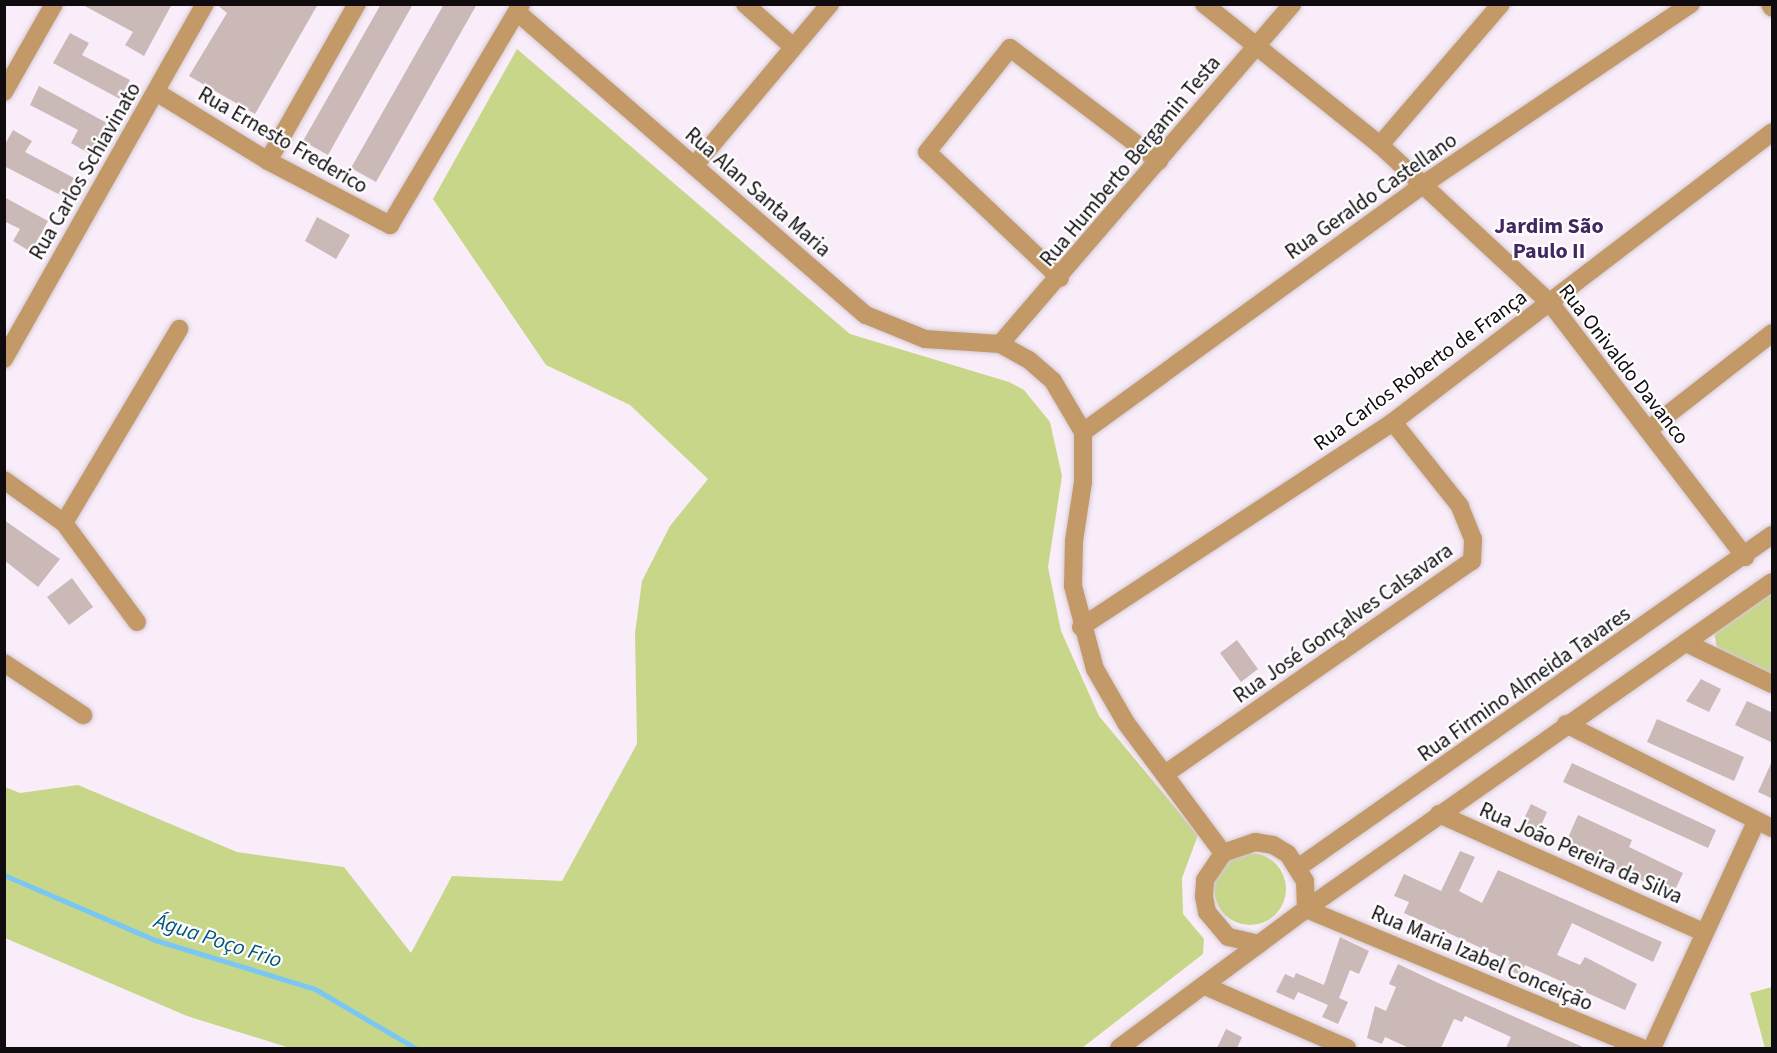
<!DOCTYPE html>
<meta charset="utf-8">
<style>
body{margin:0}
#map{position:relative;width:1777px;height:1053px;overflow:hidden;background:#f9edf9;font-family:"Source Sans 3",sans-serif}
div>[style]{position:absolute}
.green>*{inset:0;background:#c7d688}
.round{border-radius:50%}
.stream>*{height:5px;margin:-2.5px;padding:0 2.5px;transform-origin:2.5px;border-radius:2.5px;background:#7bc7f4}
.building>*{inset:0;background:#cbb9b7}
.roads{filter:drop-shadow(0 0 2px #d4c9d4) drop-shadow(0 0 2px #d4c9d4)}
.minor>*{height:18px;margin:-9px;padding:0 9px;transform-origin:9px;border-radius:9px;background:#c29967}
span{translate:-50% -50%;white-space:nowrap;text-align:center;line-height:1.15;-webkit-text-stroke:4.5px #fff;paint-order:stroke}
.street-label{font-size:21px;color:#0f0b0f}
.neighbourhood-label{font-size:22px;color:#432760;font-weight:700}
.water-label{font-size:22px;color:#01567b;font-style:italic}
.frame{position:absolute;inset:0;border:6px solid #0f0b0f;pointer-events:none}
</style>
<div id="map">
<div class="green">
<i style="clip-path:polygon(517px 49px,850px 334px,1009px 382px,1024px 390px,1050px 422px,1062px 476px,1048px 567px,1061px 631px,1099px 716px,1198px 835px,1182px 878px,1183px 914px,1204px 939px,1203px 954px,1082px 1048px,290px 1048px,187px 1016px,5px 938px,5px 787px,20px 793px,78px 785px,237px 852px,344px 867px,411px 953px,452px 876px,562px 881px,637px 744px,635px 633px,642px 581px,670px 526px,708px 479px,630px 405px,546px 365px,433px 199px)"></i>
<i style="clip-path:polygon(1772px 582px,1772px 677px,1717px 648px,1714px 632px)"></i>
<i class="round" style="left:1214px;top:853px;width:72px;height:72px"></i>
<i style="clip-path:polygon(1772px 987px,1772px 1048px,1765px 1048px,1750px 993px)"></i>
</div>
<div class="stream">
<i style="left:4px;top:875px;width:164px;rotate:23.3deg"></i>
<i style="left:155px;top:940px;width:167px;rotate:17deg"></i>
<i style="left:315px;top:989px;width:116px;rotate:30.5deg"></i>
</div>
<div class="building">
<i style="clip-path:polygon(81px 4px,172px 4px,144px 56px,125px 45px,133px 32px)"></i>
<i style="clip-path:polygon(216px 4px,318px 4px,255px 114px,189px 76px,227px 13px)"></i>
<i style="clip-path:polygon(381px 4px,413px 4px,328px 155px,303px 141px)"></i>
<i style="clip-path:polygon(444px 4px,477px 4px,376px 182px,351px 168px)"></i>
<i style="clip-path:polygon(70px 33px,89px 43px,82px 55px,130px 80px,120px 99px,53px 63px)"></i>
<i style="clip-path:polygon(39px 86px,107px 123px,90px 154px,71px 143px,78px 130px,30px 105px)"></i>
<i style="clip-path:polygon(13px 130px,32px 141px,25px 152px,74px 178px,64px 197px,4px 166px,4px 146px)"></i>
<i style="clip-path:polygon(4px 197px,48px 221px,31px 252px,13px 241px,20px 229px,4px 221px)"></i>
<i style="clip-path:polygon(317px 217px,350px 235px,336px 259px,305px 241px)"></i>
<i style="clip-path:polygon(4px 520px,60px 559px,38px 587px,4px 560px)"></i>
<i style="clip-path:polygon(72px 578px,93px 607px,69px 625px,47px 597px)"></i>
<i style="clip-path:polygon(1237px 640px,1258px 669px,1241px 682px,1220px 653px)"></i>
<i style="clip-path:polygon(1701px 679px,1721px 689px,1709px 712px,1686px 701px)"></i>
<i style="clip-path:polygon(1747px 701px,1773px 713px,1773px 743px,1735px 725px)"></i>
<i style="clip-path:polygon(1657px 719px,1744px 757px,1734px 781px,1647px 742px)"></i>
<i style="clip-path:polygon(1773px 759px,1773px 799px,1758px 792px)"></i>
<i style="clip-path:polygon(1572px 763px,1716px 830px,1708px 848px,1563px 782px)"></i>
<i style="clip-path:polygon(1531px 804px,1547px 812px,1537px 835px,1520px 827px)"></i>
<i style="clip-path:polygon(1578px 815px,1632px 840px,1629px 847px,1683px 873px,1673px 894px,1564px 847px)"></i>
<i style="clip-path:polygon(1460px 851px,1475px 857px,1459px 891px,1482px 903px,1498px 870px,1662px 942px,1653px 962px,1572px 923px,1557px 955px,1580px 965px,1585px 957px,1637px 984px,1625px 1010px,1525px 965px,1520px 975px,1507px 969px,1510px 961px,1404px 913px,1409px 902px,1394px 896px,1404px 874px,1441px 891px)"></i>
<i style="clip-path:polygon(1340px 937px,1369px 951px,1359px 974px,1350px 970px,1339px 998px,1348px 1002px,1338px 1024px,1322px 1017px,1328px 1005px,1298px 992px,1294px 1000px,1276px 992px,1285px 974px,1294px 978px,1296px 973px,1324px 985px)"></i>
<i style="clip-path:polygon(1398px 964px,1436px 982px,1585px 1048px,1506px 1048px,1511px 1037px,1465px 1016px,1462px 1022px,1454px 1019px,1441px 1048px,1409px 1048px,1385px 1037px,1382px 1044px,1367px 1038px,1375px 1006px,1386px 1011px,1396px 987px,1389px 984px)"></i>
<i style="clip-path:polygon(1226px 1029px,1242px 1037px,1237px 1048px,1217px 1048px)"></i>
</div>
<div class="roads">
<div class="minor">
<i style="left:745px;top:4px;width:63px;rotate:41.8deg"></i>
<i style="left:1204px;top:4px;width:226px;rotate:38.7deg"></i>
<i style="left:1380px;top:145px;width:233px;rotate:42.9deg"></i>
<i style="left:1551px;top:304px;width:319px;rotate:52.5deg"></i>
<i style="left:1770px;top:4px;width:4px;rotate:63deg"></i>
<i style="left:517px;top:12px;width:462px;rotate:41deg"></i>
<i style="left:866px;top:315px;width:64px;rotate:22.1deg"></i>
<i style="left:925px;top:339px;width:75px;rotate:3.8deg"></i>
<i style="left:1000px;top:344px;width:33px;rotate:29deg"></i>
<i style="left:1029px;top:360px;width:32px;rotate:41deg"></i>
<i style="left:1053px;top:381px;width:59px;rotate:59.5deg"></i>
<i style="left:1083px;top:432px;width:50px;rotate:90deg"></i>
<i style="left:1083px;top:482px;width:60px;rotate:98.7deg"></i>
<i style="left:1074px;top:541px;width:45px;rotate:91.3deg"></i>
<i style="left:1073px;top:586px;width:86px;rotate:75.2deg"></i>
<i style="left:1095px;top:669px;width:62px;rotate:60.1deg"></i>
<i style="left:1126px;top:723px;width:162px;rotate:53.3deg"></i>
<i style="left:4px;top:92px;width:101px;rotate:-60.4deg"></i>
<i style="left:156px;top:92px;width:132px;rotate:31.6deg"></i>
<i style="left:268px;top:161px;width:138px;rotate:27.7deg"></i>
<i style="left:390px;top:225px;width:257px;rotate:-59.3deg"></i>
<i style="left:1380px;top:145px;width:186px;rotate:-49.4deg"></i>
<i style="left:268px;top:161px;width:180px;rotate:-60.5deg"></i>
<i style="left:694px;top:166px;width:212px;rotate:-50deg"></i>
<i style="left:1060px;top:278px;width:183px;rotate:-136.5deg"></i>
<i style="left:927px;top:152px;width:133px;rotate:-51.4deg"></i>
<i style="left:1010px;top:48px;width:187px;rotate:37.2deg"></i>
<i style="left:1000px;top:344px;width:448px;rotate:-49.3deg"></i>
<i style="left:4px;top:359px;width:408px;rotate:-60.5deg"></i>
<i style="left:1648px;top:430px;width:157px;rotate:-38deg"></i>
<i style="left:1083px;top:432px;width:422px;rotate:-36deg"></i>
<i style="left:1424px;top:184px;width:322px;rotate:-34deg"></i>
<i style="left:4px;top:480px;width:74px;rotate:35.6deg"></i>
<i style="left:64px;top:523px;width:123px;rotate:53.6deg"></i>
<i style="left:64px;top:523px;width:226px;rotate:-59.3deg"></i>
<i style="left:1081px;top:627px;width:373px;rotate:-33.3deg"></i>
<i style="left:1393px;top:422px;width:477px;rotate:-37.4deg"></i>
<i style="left:1686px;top:643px;width:95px;rotate:25.5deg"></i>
<i style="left:4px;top:663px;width:95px;rotate:33.4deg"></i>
<i style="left:1566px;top:724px;width:231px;rotate:26.8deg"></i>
<i style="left:1165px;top:774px;width:374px;rotate:-34.8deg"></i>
<i style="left:1472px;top:561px;width:22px;rotate:-87deg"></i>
<i style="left:1473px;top:539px;width:35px;rotate:-112deg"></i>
<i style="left:1460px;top:506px;width:107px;rotate:-128.6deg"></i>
<i style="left:1439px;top:814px;width:291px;rotate:24.1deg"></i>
<i style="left:1255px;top:842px;width:18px;rotate:9deg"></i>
<i style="left:1273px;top:845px;width:17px;rotate:31deg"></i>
<i style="left:1288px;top:854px;width:32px;rotate:58deg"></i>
<i style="left:1305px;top:881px;width:28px;rotate:88deg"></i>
<i style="left:1306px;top:909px;width:59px;rotate:143.3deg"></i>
<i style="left:1259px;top:944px;width:32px;rotate:-167deg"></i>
<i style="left:1228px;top:937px;width:33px;rotate:-130deg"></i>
<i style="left:1207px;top:912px;width:16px;rotate:-101deg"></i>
<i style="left:1204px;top:896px;width:16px;rotate:-86deg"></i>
<i style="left:1205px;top:880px;width:32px;rotate:-56deg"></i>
<i style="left:1223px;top:853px;width:34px;rotate:-19deg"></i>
<i style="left:1299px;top:867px;width:578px;rotate:-35.07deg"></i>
<i style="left:1306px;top:909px;width:569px;rotate:-35.06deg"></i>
<i style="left:1306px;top:909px;width:363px;rotate:22.5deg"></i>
<i style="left:1205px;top:986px;width:155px;rotate:23.6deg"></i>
<i style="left:1119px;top:1048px;width:174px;rotate:-36.6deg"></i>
<i style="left:1652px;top:1048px;width:249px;rotate:-65.3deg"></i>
</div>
</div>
<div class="street-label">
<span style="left:283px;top:140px;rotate:30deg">Rua Ernesto Frederico</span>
<span style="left:1130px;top:161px;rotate:-50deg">Rua Humberto Bergamin Testa</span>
<span style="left:85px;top:171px;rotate:-60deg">Rua Carlos Schiavinato</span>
<span style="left:758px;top:192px;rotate:41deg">Rua Alan Santa Maria</span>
<span style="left:1371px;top:196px;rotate:-35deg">Rua Geraldo Castellano</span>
<span style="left:1624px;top:364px;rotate:52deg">Rua Onivaldo Davanco</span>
<span style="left:1420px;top:370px;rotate:-36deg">Rua Carlos Roberto de França</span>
<span style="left:1343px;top:623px;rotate:-35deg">Rua José Gonçalves Calsavara</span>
<span style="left:1524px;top:684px;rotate:-35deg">Rua Firmino Almeida Tavares</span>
<span style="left:1581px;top:853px;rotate:24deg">Rua João Pereira da Silva</span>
<span style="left:1482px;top:958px;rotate:23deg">Rua Maria Izabel Conceição</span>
</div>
<div class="neighbourhood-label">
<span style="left:1549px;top:239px">Jardim São<br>Paulo II</span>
</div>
<div class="water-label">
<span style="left:218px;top:941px;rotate:18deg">Água Poço Frio</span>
</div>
<div class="frame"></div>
</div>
